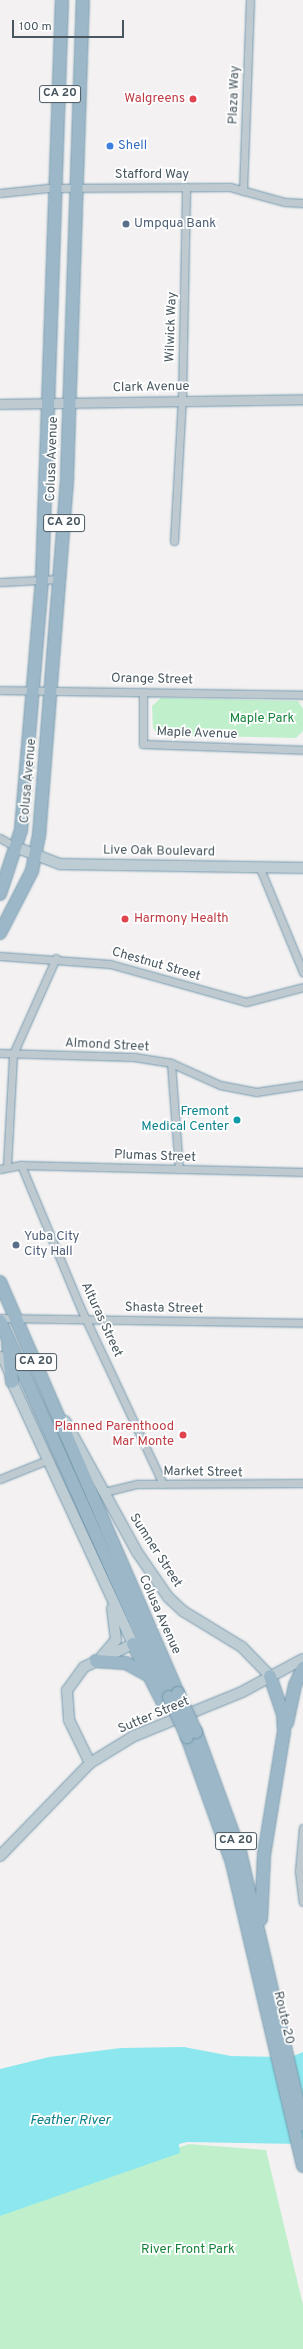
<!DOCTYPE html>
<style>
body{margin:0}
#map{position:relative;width:303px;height:2349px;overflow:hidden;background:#f3f1f1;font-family:Overpass,sans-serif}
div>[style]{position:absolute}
.green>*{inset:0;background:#bff0cb}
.water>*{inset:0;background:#8ce8ee}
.roads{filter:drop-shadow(0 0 1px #7397ac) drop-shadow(0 0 1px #7397ac)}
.minor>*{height:7px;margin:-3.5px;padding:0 3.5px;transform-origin:3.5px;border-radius:3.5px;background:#becad0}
.tertiary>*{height:9px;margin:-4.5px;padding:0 4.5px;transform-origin:4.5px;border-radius:4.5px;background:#becad0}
.secondary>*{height:10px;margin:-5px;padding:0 5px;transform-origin:5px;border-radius:5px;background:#beccd4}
.trunk>*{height:12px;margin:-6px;padding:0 6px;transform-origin:6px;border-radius:6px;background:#9cb8c8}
.bridges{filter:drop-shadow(0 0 1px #7397ac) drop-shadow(0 0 1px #7397ac)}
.trunk-bridge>*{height:12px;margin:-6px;padding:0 6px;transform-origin:6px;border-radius:6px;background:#9cb8c8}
.dots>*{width:11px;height:11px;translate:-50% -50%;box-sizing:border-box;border:2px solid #fff;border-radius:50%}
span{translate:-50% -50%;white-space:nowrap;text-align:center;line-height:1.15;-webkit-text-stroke:3.5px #fff;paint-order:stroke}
.shield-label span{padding:1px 3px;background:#fff;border:1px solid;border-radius:3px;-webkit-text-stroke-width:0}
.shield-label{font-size:12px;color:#48575f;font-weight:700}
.street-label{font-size:13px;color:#48575f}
.health-label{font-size:13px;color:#be3a42}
.right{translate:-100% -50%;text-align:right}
.left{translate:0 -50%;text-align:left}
.shop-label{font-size:13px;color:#366cbe}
.service-label{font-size:13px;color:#4e5e75}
.park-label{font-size:13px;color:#16833c}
.culture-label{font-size:13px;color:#0d838f}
.water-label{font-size:14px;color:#0c8188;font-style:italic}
.scale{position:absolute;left:12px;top:20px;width:112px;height:18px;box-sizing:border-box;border:2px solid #48575f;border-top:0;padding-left:5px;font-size:12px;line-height:14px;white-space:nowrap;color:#48575f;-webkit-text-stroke:3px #fff;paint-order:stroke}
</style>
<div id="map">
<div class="green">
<i style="clip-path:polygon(161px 698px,298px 701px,303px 709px,303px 731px,296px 738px,159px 735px,153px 728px,152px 706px)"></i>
<i style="clip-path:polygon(189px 2144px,266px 2150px,303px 2305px,303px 2349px,0 2349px,0 2210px)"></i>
</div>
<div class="water">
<i style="clip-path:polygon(184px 2047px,231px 2056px,291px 2057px,303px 2052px,303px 2144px,187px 2142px,179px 2144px,180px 2153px,0 2216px,0 2069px,49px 2057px,121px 2048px)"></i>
</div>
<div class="roads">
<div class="minor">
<i style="left:243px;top:191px;width:191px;rotate:-87.9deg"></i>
<i style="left:0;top:193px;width:48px;rotate:-5.9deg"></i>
<i style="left:48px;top:188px;width:182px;rotate:-0.3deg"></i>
<i style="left:230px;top:187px;width:57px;rotate:15.3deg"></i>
<i style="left:285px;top:202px;width:18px;rotate:3deg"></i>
<i style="left:174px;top:541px;width:141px;rotate:-86.8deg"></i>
<i style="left:182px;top:400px;width:213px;rotate:-88.9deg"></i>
<i style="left:0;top:582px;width:60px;rotate:-2.9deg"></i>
<i style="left:0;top:690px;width:303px;rotate:0.9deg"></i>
<i style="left:143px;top:692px;width:52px;rotate:90deg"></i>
<i style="left:143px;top:744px;width:160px;rotate:2.1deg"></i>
<i style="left:0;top:838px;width:20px;rotate:30deg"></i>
<i style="left:259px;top:866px;width:115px;rotate:67.5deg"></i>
<i style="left:0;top:956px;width:110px;rotate:4.2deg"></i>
<i style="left:110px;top:964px;width:141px;rotate:15.6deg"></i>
<i style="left:246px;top:1002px;width:59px;rotate:-14.7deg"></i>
<i style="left:0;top:1053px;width:134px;rotate:1.7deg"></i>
<i style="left:134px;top:1057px;width:37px;rotate:9deg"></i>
<i style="left:171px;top:1063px;width:54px;rotate:24.2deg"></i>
<i style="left:220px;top:1085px;width:37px;rotate:11deg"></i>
<i style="left:256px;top:1092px;width:48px;rotate:-8.5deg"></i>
<i style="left:171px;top:1063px;width:106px;rotate:85.7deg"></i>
<i style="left:21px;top:1165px;width:156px;rotate:67.4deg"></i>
<i style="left:81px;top:1309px;width:193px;rotate:64.9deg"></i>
<i style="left:7px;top:1166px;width:112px;rotate:-86.9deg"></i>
<i style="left:13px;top:1054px;width:105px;rotate:-65.9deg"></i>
<i style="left:0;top:1169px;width:21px;rotate:-11deg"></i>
<i style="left:21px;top:1165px;width:282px;rotate:1.4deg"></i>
<i style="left:0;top:1318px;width:303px;rotate:0.9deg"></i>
<i style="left:0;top:1355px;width:20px;rotate:66deg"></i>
<i style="left:0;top:1479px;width:51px;rotate:-22deg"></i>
<i style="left:104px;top:1492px;width:34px;rotate:-14deg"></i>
<i style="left:137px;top:1484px;width:166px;rotate:-0.3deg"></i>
<i style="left:303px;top:1828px;width:43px;rotate:95.3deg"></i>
<i style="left:299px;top:1871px;width:31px;rotate:83deg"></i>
</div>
<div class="tertiary">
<i style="left:0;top:404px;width:303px;rotate:-0.9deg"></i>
</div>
<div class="secondary">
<i style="left:18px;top:848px;width:45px;rotate:20.9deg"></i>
<i style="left:60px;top:864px;width:243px;rotate:0.9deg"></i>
<i style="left:12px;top:1382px;width:289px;rotate:65.2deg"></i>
<i style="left:133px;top:1644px;width:54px;rotate:154.9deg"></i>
<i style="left:84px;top:1667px;width:29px;rotate:126deg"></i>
<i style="left:67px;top:1690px;width:30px;rotate:86deg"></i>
<i style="left:69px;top:1720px;width:48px;rotate:64deg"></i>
<i style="left:65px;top:1421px;width:149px;rotate:61.2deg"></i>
<i style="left:137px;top:1552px;width:55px;rotate:55.4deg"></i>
<i style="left:168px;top:1597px;width:21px;rotate:43deg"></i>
<i style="left:183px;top:1611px;width:69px;rotate:31.4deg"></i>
<i style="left:242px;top:1647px;width:40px;rotate:46deg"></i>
<i style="left:102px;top:1656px;width:21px;rotate:-49deg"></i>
<i style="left:116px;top:1640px;width:32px;rotate:-97deg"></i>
<i style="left:0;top:1856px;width:129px;rotate:-45.9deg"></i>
<i style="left:90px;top:1763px;width:52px;rotate:-31.5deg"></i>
<i style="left:134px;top:1736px;width:117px;rotate:-22.2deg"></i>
<i style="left:242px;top:1692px;width:69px;rotate:-28.4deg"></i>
</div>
<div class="trunk">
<i style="left:0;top:894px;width:67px;rotate:-71.8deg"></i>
<i style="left:21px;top:830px;width:251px;rotate:-85.2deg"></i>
<i style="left:42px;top:580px;width:580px;rotate:-88.03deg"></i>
<i style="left:0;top:933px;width:70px;rotate:-62.7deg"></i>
<i style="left:32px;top:871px;width:36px;rotate:-79deg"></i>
<i style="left:39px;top:836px;width:360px;rotate:-85.5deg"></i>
<i style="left:67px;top:477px;width:477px;rotate:-88.1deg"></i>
<i style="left:0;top:1282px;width:448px;rotate:66.6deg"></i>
<i style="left:0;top:1321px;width:412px;rotate:65.8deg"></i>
<i style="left:8px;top:1343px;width:39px;rotate:84deg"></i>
<i style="left:133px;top:1644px;width:66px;rotate:63deg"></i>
<i style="left:96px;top:1661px;width:30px;rotate:4deg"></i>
<i style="left:126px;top:1663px;width:26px;rotate:29deg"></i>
<i style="left:287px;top:1723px;width:39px;rotate:-78deg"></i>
<i style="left:295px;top:1685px;width:19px;rotate:-65deg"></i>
<i style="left:196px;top:1732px;width:128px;rotate:69.9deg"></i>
<i style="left:240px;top:1852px;width:280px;rotate:77deg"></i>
<i style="left:187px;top:1737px;width:134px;rotate:70.3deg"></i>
<i style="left:232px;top:1863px;width:311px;rotate:76.8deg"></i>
<i style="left:261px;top:1919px;width:64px;rotate:-87.3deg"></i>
<i style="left:264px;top:1855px;width:126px;rotate:-80.8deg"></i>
<i style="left:284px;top:1731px;width:17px;rotate:-93deg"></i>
<i style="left:283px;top:1714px;width:40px;rotate:-108.9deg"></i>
</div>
</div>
<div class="bridges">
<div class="trunk-bridge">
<i style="left:178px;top:1693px;width:43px;rotate:65.2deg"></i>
<i style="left:169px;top:1697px;width:44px;rotate:65.8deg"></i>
</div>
</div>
<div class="dots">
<i style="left:193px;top:99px;background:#e0444e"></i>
<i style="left:110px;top:146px;background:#3f7fe0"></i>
<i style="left:126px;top:224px;background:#5c6f8a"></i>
<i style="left:125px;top:919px;background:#e0444e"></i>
<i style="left:237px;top:1120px;background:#0f9aa8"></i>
<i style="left:16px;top:1245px;background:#5c6f8a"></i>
<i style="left:183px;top:1435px;background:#e0444e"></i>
</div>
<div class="shield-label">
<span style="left:60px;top:94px">CA 20</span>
<span style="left:64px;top:523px">CA 20</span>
<span style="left:36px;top:1362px">CA 20</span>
<span style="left:236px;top:1841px">CA 20</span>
</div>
<div class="street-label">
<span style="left:235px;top:95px;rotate:-88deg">Plaza Way</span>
<span style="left:152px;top:175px">Stafford Way</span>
<span style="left:172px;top:327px;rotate:-88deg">Wilwick Way</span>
<span style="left:151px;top:388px;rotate:-1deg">Clark Avenue</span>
<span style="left:53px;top:459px;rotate:-88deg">Colusa Avenue</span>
<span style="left:152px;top:680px;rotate:1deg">Orange Street</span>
<span style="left:197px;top:734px;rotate:2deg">Maple Avenue</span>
<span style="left:29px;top:781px;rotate:-85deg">Colusa Avenue</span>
<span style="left:159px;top:852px;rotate:1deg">Live Oak Boulevard</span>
<span style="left:156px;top:965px;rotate:16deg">Chestnut Street</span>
<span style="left:107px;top:1046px;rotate:3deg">Almond Street</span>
<span style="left:155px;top:1157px;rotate:2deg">Plumas Street</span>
<span style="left:164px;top:1309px;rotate:1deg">Shasta Street</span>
<span style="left:101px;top:1320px;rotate:65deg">Alturas Street</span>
<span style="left:203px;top:1473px;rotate:1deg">Market Street</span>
<span style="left:155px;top:1551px;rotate:57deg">Sumner Street</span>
<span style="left:159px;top:1615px;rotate:66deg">Colusa Avenue</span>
<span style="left:154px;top:1716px;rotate:-23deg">Sutter Street</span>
<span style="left:283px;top:2018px;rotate:77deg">Route 20</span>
</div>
<div class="health-label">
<span class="right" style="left:185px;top:99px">Walgreens</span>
<span class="left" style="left:134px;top:919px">Harmony Health</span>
<span class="right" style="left:174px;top:1435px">Planned Parenthood<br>Mar Monte</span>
</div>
<div class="shop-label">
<span class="left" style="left:118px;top:146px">Shell</span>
</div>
<div class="service-label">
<span class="left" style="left:134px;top:224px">Umpqua Bank</span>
<span class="left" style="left:24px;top:1245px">Yuba City<br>City Hall</span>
</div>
<div class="park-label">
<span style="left:262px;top:719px">Maple Park</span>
<span style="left:188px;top:2250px">River Front Park</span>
</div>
<div class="culture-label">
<span class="right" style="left:229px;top:1120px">Fremont<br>Medical Center</span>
</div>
<div class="water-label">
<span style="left:70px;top:2121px">Feather River</span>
</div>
<div class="scale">100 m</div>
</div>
